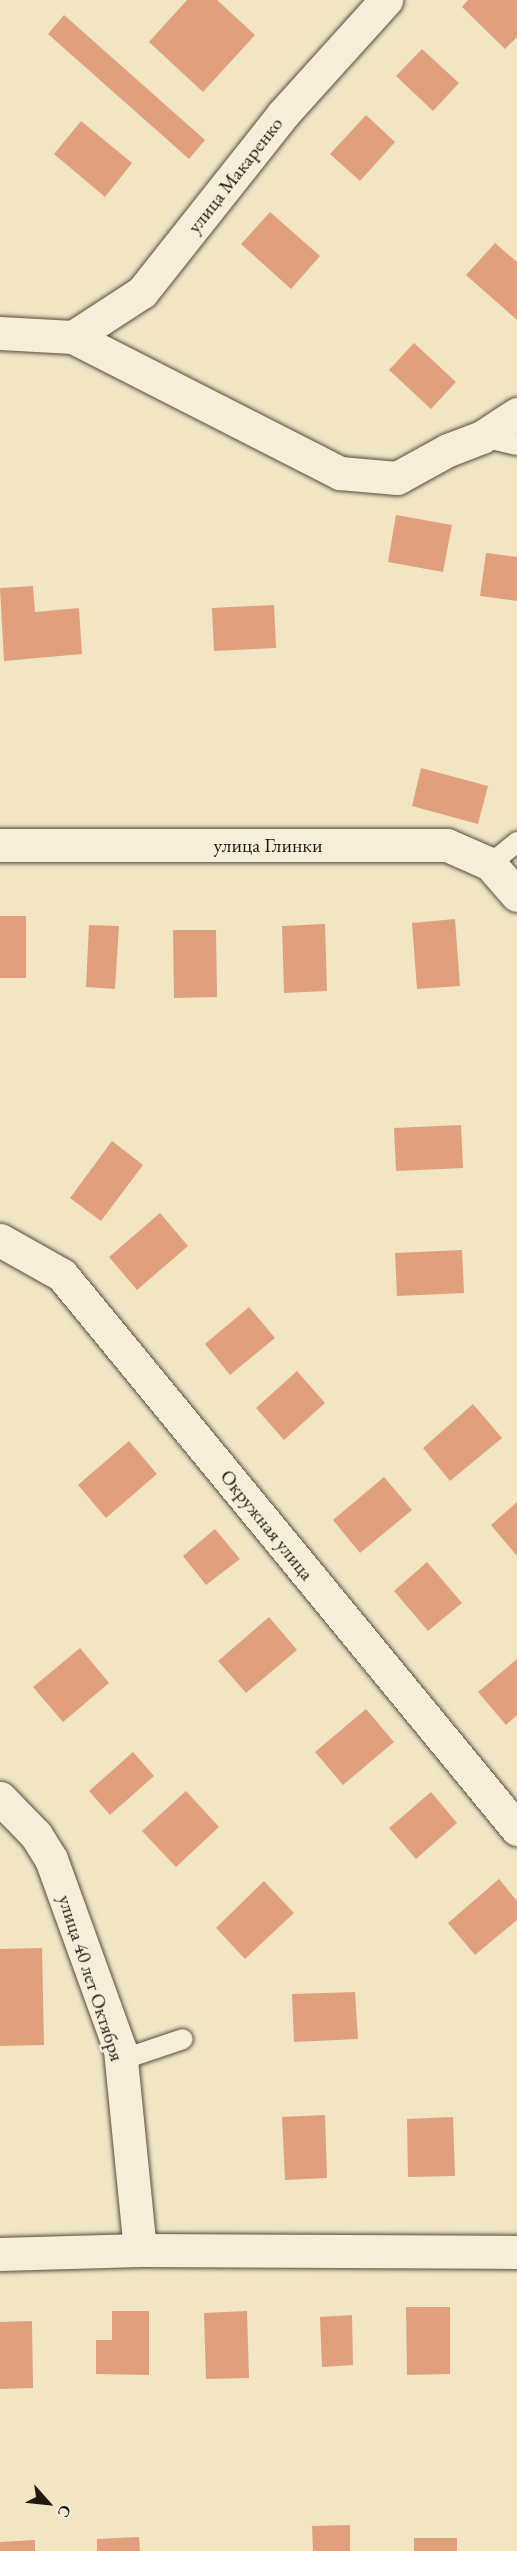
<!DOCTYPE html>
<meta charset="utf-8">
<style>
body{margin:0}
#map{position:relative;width:517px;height:2551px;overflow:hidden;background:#f1e5c4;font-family:"EB Garamond",serif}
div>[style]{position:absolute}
.building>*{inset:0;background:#e0a07e}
.roads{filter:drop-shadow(0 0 2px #564d3e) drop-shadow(0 0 2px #564d3e)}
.service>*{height:20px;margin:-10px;padding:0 10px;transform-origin:10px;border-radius:10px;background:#f6eed9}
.minor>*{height:33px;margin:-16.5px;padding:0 16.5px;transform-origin:16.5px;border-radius:16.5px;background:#f6eed9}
span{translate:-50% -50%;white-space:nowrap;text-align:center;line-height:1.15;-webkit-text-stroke:4.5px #f6eed9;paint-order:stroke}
.street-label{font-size:20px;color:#221a11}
.north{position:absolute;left:18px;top:2473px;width:60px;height:60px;-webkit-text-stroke:4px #f6eed9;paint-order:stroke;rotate:117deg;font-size:16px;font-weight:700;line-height:24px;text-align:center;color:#221a11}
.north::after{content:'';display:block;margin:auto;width:21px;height:27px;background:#221a11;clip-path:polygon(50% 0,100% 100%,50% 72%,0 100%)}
</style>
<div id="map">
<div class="building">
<i style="clip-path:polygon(187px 0,217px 0,255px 35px,203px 92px,149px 42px)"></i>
<i style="clip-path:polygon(468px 0,517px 0,517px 37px,505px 49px,462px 7px)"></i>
<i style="clip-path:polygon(64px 15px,205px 140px,189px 159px,48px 34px)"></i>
<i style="clip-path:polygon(422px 49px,459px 83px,433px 111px,396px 76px)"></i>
<i style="clip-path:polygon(366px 115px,395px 142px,360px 181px,330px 154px)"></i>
<i style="clip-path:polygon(81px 121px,132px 163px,105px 197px,54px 154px)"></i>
<i style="clip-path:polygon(270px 212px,320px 256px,291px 289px,241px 244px)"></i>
<i style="clip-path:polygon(495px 243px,517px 262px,517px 320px,466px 275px)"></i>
<i style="clip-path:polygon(414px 343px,456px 382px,431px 409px,389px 370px)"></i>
<i style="clip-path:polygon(396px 515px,452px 525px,443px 572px,388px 562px)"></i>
<i style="clip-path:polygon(486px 553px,517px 557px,517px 601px,480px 596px)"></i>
<i style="clip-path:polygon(33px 586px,35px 612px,79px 608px,82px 654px,4px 661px,0 588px)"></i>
<i style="clip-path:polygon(274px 605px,276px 648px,214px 651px,212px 608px)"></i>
<i style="clip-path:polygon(421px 768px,488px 786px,478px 824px,412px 806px)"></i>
<i style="clip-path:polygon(0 916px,26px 916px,26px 978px,0 978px)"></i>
<i style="clip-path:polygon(455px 919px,460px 986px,417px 989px,412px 923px)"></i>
<i style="clip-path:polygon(325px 924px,327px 991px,284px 993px,282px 926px)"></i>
<i style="clip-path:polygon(89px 925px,119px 926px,115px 989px,86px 987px)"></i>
<i style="clip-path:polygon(173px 930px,216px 930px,217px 997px,174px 998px)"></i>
<i style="clip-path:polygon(461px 1125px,463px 1168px,396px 1171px,394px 1128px)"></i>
<i style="clip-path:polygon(112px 1141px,143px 1165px,101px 1221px,70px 1198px)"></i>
<i style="clip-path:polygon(160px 1213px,188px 1246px,137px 1290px,109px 1257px)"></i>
<i style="clip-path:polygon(462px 1250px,464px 1293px,397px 1296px,395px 1253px)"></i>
<i style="clip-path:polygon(249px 1307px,275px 1338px,230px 1375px,205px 1344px)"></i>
<i style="clip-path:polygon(297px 1371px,325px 1403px,284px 1440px,256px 1408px)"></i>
<i style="clip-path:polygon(473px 1404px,502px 1438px,450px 1481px,423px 1448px)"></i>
<i style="clip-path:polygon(129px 1441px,157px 1474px,106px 1518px,78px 1485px)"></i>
<i style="clip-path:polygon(384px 1477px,412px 1510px,360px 1553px,333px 1520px)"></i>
<i style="clip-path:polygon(517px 1502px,517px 1556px,491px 1525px)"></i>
<i style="clip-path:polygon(215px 1529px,240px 1559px,206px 1585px,183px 1556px)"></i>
<i style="clip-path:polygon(427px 1562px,462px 1603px,428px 1631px,394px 1591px)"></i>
<i style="clip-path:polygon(269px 1617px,297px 1650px,246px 1693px,218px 1661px)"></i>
<i style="clip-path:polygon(80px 1648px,109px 1683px,63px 1722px,33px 1687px)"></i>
<i style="clip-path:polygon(517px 1659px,517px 1715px,506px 1725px,478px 1692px)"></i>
<i style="clip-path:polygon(366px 1709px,394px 1742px,343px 1785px,315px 1752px)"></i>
<i style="clip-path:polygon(133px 1752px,154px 1776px,110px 1815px,89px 1791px)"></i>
<i style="clip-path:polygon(186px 1791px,219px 1827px,176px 1867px,142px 1831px)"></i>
<i style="clip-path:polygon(431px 1792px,457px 1823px,416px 1859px,389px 1828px)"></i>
<i style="clip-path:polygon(499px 1879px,517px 1901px,517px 1920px,475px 1955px,448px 1923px)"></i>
<i style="clip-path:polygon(264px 1881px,294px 1913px,245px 1959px,216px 1928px)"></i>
<i style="clip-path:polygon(42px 1948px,44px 2045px,0 2046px,0 1949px)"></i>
<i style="clip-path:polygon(355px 1992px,358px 2039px,294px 2042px,292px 1994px)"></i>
<i style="clip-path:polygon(325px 2115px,327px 2178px,285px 2180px,282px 2117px)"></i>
<i style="clip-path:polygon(453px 2117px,455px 2176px,408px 2177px,407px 2119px)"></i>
<i style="clip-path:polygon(406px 2307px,450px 2307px,450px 2374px,407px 2375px)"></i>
<i style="clip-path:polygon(112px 2311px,149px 2311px,149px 2375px,96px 2374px,96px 2340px,112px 2340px)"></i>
<i style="clip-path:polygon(247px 2311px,249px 2378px,206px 2379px,204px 2313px)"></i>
<i style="clip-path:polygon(352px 2315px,353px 2365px,322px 2367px,320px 2317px)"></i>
<i style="clip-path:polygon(32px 2321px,33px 2388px,0 2389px,0 2322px)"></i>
<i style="clip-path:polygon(350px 2525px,350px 2551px,313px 2551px,312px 2526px)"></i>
<i style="clip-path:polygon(139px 2537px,140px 2551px,97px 2551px,97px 2539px)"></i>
<i style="clip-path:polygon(414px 2538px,457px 2538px,457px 2551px,414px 2551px)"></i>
<i style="clip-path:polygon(35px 2540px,35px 2551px,0 2551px,0 2542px)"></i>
</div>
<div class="roads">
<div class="service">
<i style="left:482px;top:437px;width:36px;rotate:13deg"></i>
<i style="left:490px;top:864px;width:35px;rotate:-39deg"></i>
<i style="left:121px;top:2060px;width:65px;rotate:-18.7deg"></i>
</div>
<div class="minor">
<i style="left:0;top:333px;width:73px;rotate:3.1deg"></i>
<i style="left:73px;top:337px;width:300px;rotate:27deg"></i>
<i style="left:340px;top:473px;width:57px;rotate:5deg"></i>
<i style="left:397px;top:478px;width:58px;rotate:-28.8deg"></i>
<i style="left:448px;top:450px;width:36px;rotate:-21deg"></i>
<i style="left:482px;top:437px;width:42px;rotate:-33.3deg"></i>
<i style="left:73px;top:337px;width:82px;rotate:-33.1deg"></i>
<i style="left:142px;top:292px;width:227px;rotate:-51.6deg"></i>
<i style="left:283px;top:114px;width:154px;rotate:-47.9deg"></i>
<i style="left:0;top:845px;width:447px"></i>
<i style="left:447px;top:845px;width:47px;rotate:23.8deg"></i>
<i style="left:490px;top:864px;width:41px;rotate:48.9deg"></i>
<i style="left:0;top:1240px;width:71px;rotate:29.4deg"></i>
<i style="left:62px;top:1275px;width:717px;rotate:50.6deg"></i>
<i style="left:0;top:1798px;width:52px;rotate:45.8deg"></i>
<i style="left:36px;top:1835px;width:28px;rotate:58deg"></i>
<i style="left:51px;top:1859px;width:203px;rotate:70.1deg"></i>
<i style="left:120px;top:2050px;width:201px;rotate:84.3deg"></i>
<i style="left:0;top:2254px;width:140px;rotate:-1.6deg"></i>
<i style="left:140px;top:2250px;width:377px;rotate:0.3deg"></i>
</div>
</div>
<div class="street-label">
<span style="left:235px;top:175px;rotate:-52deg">улица Макаренко</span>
<span style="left:268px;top:845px">улица Глинки</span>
<span style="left:267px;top:1525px;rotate:51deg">Окружная улица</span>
<span style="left:91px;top:1978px;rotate:72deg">улица 40 лет Октября</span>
</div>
<div class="north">С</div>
</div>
